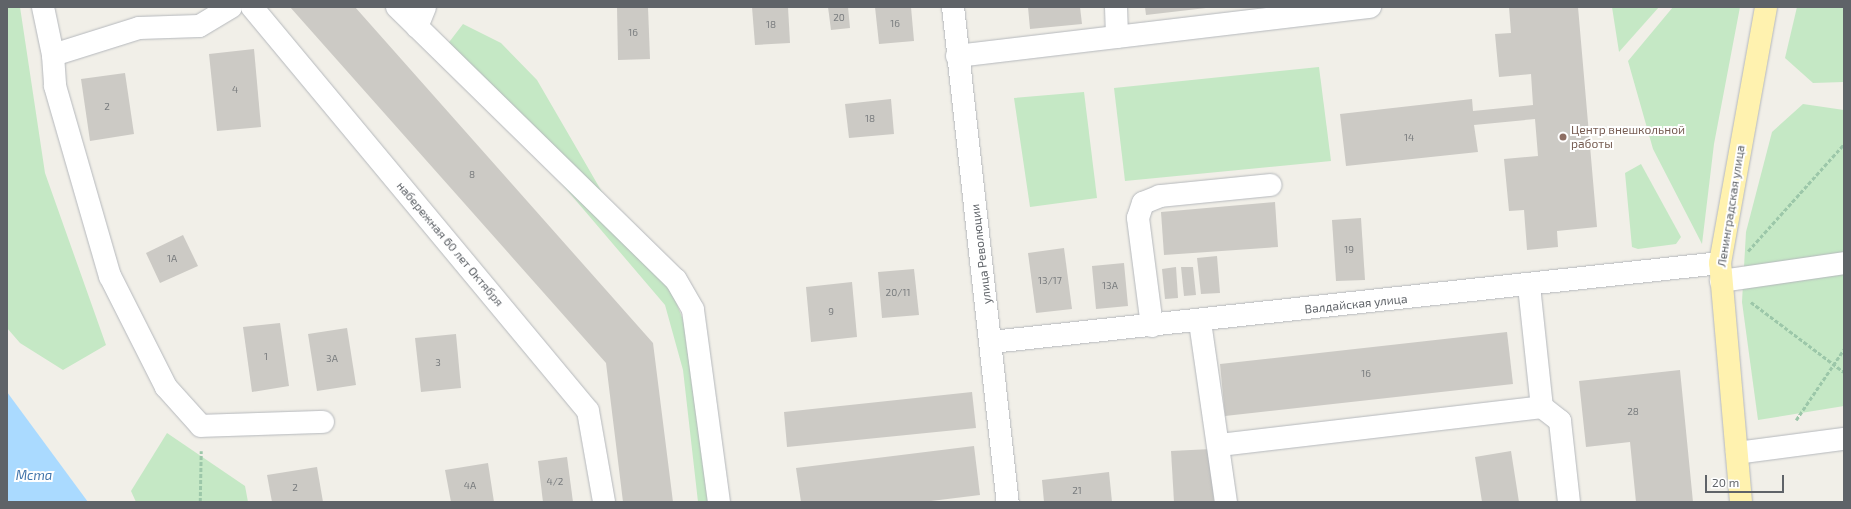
<!DOCTYPE html>
<meta charset="utf-8">
<style>
body{margin:0}
#map{position:relative;width:1851px;height:509px;overflow:hidden;background:#f1efe8;font-family:"Exo 2",sans-serif}
div>[style]{position:absolute}
.green>*{inset:0;background:#c5e8c5}
.water>*{inset:0;background:#aadaff}
.building>*{inset:0;background:#cccac5}
.path>*{height:2.5px;margin-top:-1.25px;transform-origin:0;background:repeating-linear-gradient(90deg,#9cc7a9 0 4px,transparent 0 6px)}
.roads{filter:drop-shadow(0 0 1px #b5b8bc) drop-shadow(0 0 1px #b5b8bc)}
.minor>*{height:22px;margin:-11px;padding:0 11px;transform-origin:11px;border-radius:11px;background:#fff}
.major>*{height:22px;margin:-11px;padding:0 11px;transform-origin:11px;border-radius:11px;background:#fff2af}
.dots>*{width:11px;height:11px;translate:-50% -50%;box-sizing:border-box;border:2px solid #fff;border-radius:50%}
span{translate:-50% -50%;white-space:nowrap;text-align:center;line-height:1.15;-webkit-text-stroke:4px #fff;paint-order:stroke}
.number-label{font-size:10px;color:#7a7d7f}
.number-label span{-webkit-text-stroke-width:0}
.education-label{font-size:12px;color:#785e54}
.left{translate:0 -50%;text-align:left}
.street-label{font-size:12px;color:#5f6368}
.water-label{font-size:13px;color:#4174aa;font-style:italic}
.frame{position:absolute;inset:0;border:8px solid #5f6368;pointer-events:none}
.scale{position:absolute;left:1705px;top:475px;width:79px;height:18px;box-sizing:border-box;border:2px solid #5f6368;border-top:0;padding-left:5px;font-size:12px;line-height:14px;white-space:nowrap;color:#5f6368;-webkit-text-stroke:3px #fff;paint-order:stroke}
</style>
<div id="map">
<div class="green">
<i style="clip-path:polygon(7px 7px,20px 7px,45px 173px,106px 345px,63px 370px,20px 343px,7px 328px)"></i>
<i style="clip-path:polygon(1612px 7px,1659px 7px,1619px 52px)"></i>
<i style="clip-path:polygon(1673px 7px,1740px 7px,1714px 144px,1702px 244px,1653px 149px,1628px 61px)"></i>
<i style="clip-path:polygon(1797px 7px,1844px 7px,1844px 82px,1813px 83px,1785px 58px)"></i>
<i style="clip-path:polygon(463px 24px,501px 43px,537px 80px,616px 216px,661px 263px,699px 361px,713px 502px,698px 502px,683px 370px,665px 305px,526px 142px,440px 54px)"></i>
<i style="clip-path:polygon(1319px 67px,1331px 161px,1125px 181px,1114px 88px)"></i>
<i style="clip-path:polygon(1084px 92px,1097px 198px,1030px 207px,1014px 98px)"></i>
<i style="clip-path:polygon(1803px 104px,1844px 110px,1844px 406px,1758px 420px,1742px 302px,1746px 232px,1772px 132px)"></i>
<i style="clip-path:polygon(1641px 164px,1681px 237px,1676px 244px,1638px 249px,1632px 247px,1625px 173px)"></i>
<i style="clip-path:polygon(167px 433px,245px 486px,248px 502px,136px 502px,131px 491px)"></i>
</div>
<div class="water">
<i style="clip-path:polygon(7px 392px,88px 502px,7px 502px)"></i>
</div>
<div class="building">
<i style="clip-path:polygon(290px 7px,355px 7px,653px 343px,673px 502px,623px 502px,606px 363px)"></i>
<i style="clip-path:polygon(617px 7px,648px 7px,650px 59px,618px 60px)"></i>
<i style="clip-path:polygon(752px 7px,788px 7px,790px 43px,755px 45px)"></i>
<i style="clip-path:polygon(828px 7px,848px 7px,850px 28px,831px 30px)"></i>
<i style="clip-path:polygon(875px 7px,911px 7px,914px 41px,879px 44px)"></i>
<i style="clip-path:polygon(1028px 7px,1080px 7px,1082px 24px,1030px 29px)"></i>
<i style="clip-path:polygon(1145px 7px,1206px 7px,1206px 8px,1146px 15px)"></i>
<i style="clip-path:polygon(1509px 7px,1578px 7px,1597px 227px,1557px 231px,1558px 247px,1527px 250px,1524px 210px,1509px 211px,1504px 159px,1538px 156px,1535px 119px,1474px 125px,1478px 152px,1346px 166px,1340px 114px,1472px 99px,1473px 111px,1533px 105px,1531px 74px,1499px 77px,1495px 34px,1511px 33px)"></i>
<i style="clip-path:polygon(254px 49px,261px 127px,217px 131px,209px 54px)"></i>
<i style="clip-path:polygon(125px 73px,134px 134px,90px 141px,81px 79px)"></i>
<i style="clip-path:polygon(891px 99px,894px 134px,849px 138px,845px 104px)"></i>
<i style="clip-path:polygon(1275px 202px,1278px 247px,1164px 255px,1161px 212px)"></i>
<i style="clip-path:polygon(1361px 218px,1365px 280px,1336px 281px,1332px 220px)"></i>
<i style="clip-path:polygon(183px 235px,198px 266px,160px 283px,146px 253px)"></i>
<i style="clip-path:polygon(1064px 248px,1072px 309px,1036px 313px,1028px 253px)"></i>
<i style="clip-path:polygon(1217px 256px,1220px 293px,1201px 294px,1197px 258px)"></i>
<i style="clip-path:polygon(1124px 263px,1128px 306px,1096px 309px,1092px 266px)"></i>
<i style="clip-path:polygon(1176px 267px,1178px 298px,1165px 299px,1162px 269px)"></i>
<i style="clip-path:polygon(1181px 267px,1193px 267px,1196px 295px,1184px 296px)"></i>
<i style="clip-path:polygon(914px 269px,919px 315px,882px 318px,878px 272px)"></i>
<i style="clip-path:polygon(852px 282px,857px 337px,811px 342px,806px 287px)"></i>
<i style="clip-path:polygon(280px 323px,289px 386px,252px 392px,243px 327px)"></i>
<i style="clip-path:polygon(347px 328px,356px 385px,317px 391px,308px 334px)"></i>
<i style="clip-path:polygon(1507px 332px,1513px 384px,1225px 416px,1220px 364px)"></i>
<i style="clip-path:polygon(456px 334px,461px 388px,421px 392px,415px 338px)"></i>
<i style="clip-path:polygon(1680px 370px,1693px 502px,1636px 502px,1630px 442px,1586px 447px,1579px 381px)"></i>
<i style="clip-path:polygon(972px 392px,976px 428px,787px 447px,784px 412px)"></i>
<i style="clip-path:polygon(974px 446px,980px 495px,923px 502px,801px 502px,796px 468px)"></i>
<i style="clip-path:polygon(1211px 449px,1214px 502px,1174px 502px,1171px 451px)"></i>
<i style="clip-path:polygon(1511px 451px,1519px 502px,1482px 502px,1475px 457px)"></i>
<i style="clip-path:polygon(567px 457px,573px 502px,543px 502px,538px 461px)"></i>
<i style="clip-path:polygon(488px 463px,494px 502px,451px 502px,445px 470px)"></i>
<i style="clip-path:polygon(317px 467px,323px 502px,272px 502px,267px 475px)"></i>
<i style="clip-path:polygon(1109px 472px,1112px 502px,1044px 502px,1042px 480px)"></i>
</div>
<div class="path">
<i style="left:1748px;top:251px;width:144px;rotate:-48.1deg"></i>
<i style="left:1751px;top:302px;width:116px;rotate:37deg"></i>
<i style="left:1796px;top:420px;width:86px;rotate:-55.9deg"></i>
<i style="left:200px;top:502px;width:51px;rotate:-88.9deg"></i>
</div>
<div class="roads">
<div class="minor">
<i style="left:43px;top:7px;width:49px;rotate:78.2deg"></i>
<i style="left:231px;top:7px;width:37px;rotate:149deg"></i>
<i style="left:199px;top:26px;width:60px;rotate:178.1deg"></i>
<i style="left:139px;top:28px;width:90px;rotate:162.6deg"></i>
<i style="left:53px;top:55px;width:31px;rotate:86deg"></i>
<i style="left:55px;top:86px;width:198px;rotate:73.9deg"></i>
<i style="left:110px;top:276px;width:124px;rotate:63.2deg"></i>
<i style="left:166px;top:387px;width:52px;rotate:48.1deg"></i>
<i style="left:201px;top:426px;width:122px;rotate:-1.9deg"></i>
<i style="left:252px;top:7px;width:525px;rotate:50.25deg"></i>
<i style="left:588px;top:411px;width:92px;rotate:80deg"></i>
<i style="left:397px;top:7px;width:390px;rotate:44.4deg"></i>
<i style="left:676px;top:280px;width:34px;rotate:60deg"></i>
<i style="left:693px;top:310px;width:194px;rotate:82.3deg"></i>
<i style="left:953px;top:7px;width:498px;rotate:83.7deg"></i>
<i style="left:1116px;top:7px;width:30px;rotate:88deg"></i>
<i style="left:417px;top:27px;width:22px;rotate:-68deg"></i>
<i style="left:957px;top:56px;width:416px;rotate:-6.8deg"></i>
<i style="left:1721px;top:281px;width:124px;rotate:-8.3deg"></i>
<i style="left:1529px;top:286px;width:122px;rotate:83.9deg"></i>
<i style="left:1542px;top:407px;width:23px;rotate:38deg"></i>
<i style="left:1560px;top:421px;width:81px;rotate:83.7deg"></i>
<i style="left:1200px;top:322px;width:182px;rotate:81.8deg"></i>
<i style="left:1152px;top:326px;width:109px;rotate:-97.4deg"></i>
<i style="left:1138px;top:218px;width:16px;rotate:-72deg"></i>
<i style="left:1143px;top:203px;width:18px;rotate:-22deg"></i>
<i style="left:1160px;top:196px;width:111px;rotate:-5.7deg"></i>
<i style="left:992px;top:342px;width:732px;rotate:-6.19deg"></i>
<i style="left:1220px;top:445px;width:324px;rotate:-6.7deg"></i>
<i style="left:1737px;top:453px;width:108px;rotate:-7.5deg"></i>
</div>
<div class="major">
<i style="left:1741px;top:502px;width:240px;rotate:-95deg"></i>
<i style="left:1720px;top:263px;width:260px;rotate:-79.8deg"></i>
</div>
</div>
<div class="dots">
<i style="left:1563px;top:137px;background:#8d6e63"></i>
</div>
<div class="number-label">
<span style="left:839px;top:18px">20</span>
<span style="left:895px;top:24px">16</span>
<span style="left:771px;top:25px">18</span>
<span style="left:633px;top:33px">16</span>
<span style="left:235px;top:90px">4</span>
<span style="left:107px;top:107px">2</span>
<span style="left:870px;top:119px">18</span>
<span style="left:1409px;top:138px">14</span>
<span style="left:472px;top:175px">8</span>
<span style="left:1349px;top:250px">19</span>
<span style="left:172px;top:259px">1А</span>
<span style="left:1050px;top:281px">13/17</span>
<span style="left:1110px;top:286px">13А</span>
<span style="left:898px;top:293px">20/11</span>
<span style="left:831px;top:312px">9</span>
<span style="left:266px;top:357px">1</span>
<span style="left:332px;top:359px">3А</span>
<span style="left:438px;top:363px">3</span>
<span style="left:1366px;top:374px">16</span>
<span style="left:1633px;top:412px">28</span>
<span style="left:555px;top:482px">4/2</span>
<span style="left:470px;top:486px">4А</span>
<span style="left:295px;top:488px">2</span>
<span style="left:1077px;top:491px">21</span>
</div>
<div class="education-label">
<span class="left" style="left:1571px;top:137px">Центр внешкольной<br>работы</span>
</div>
<div class="street-label">
<span style="left:1731px;top:206px;rotate:-81deg">Ленинградская улица</span>
<span style="left:450px;top:244px;rotate:50deg">набережная 60 лет Октября</span>
<span style="left:981px;top:254px;rotate:-97deg">улица Революции</span>
<span style="left:1356px;top:304px;rotate:-6deg">Валдайская улица</span>
</div>
<div class="water-label">
<span style="left:34px;top:475px">Мста</span>
</div>
<div class="frame"></div>
<div class="scale">20 m</div>
</div>
